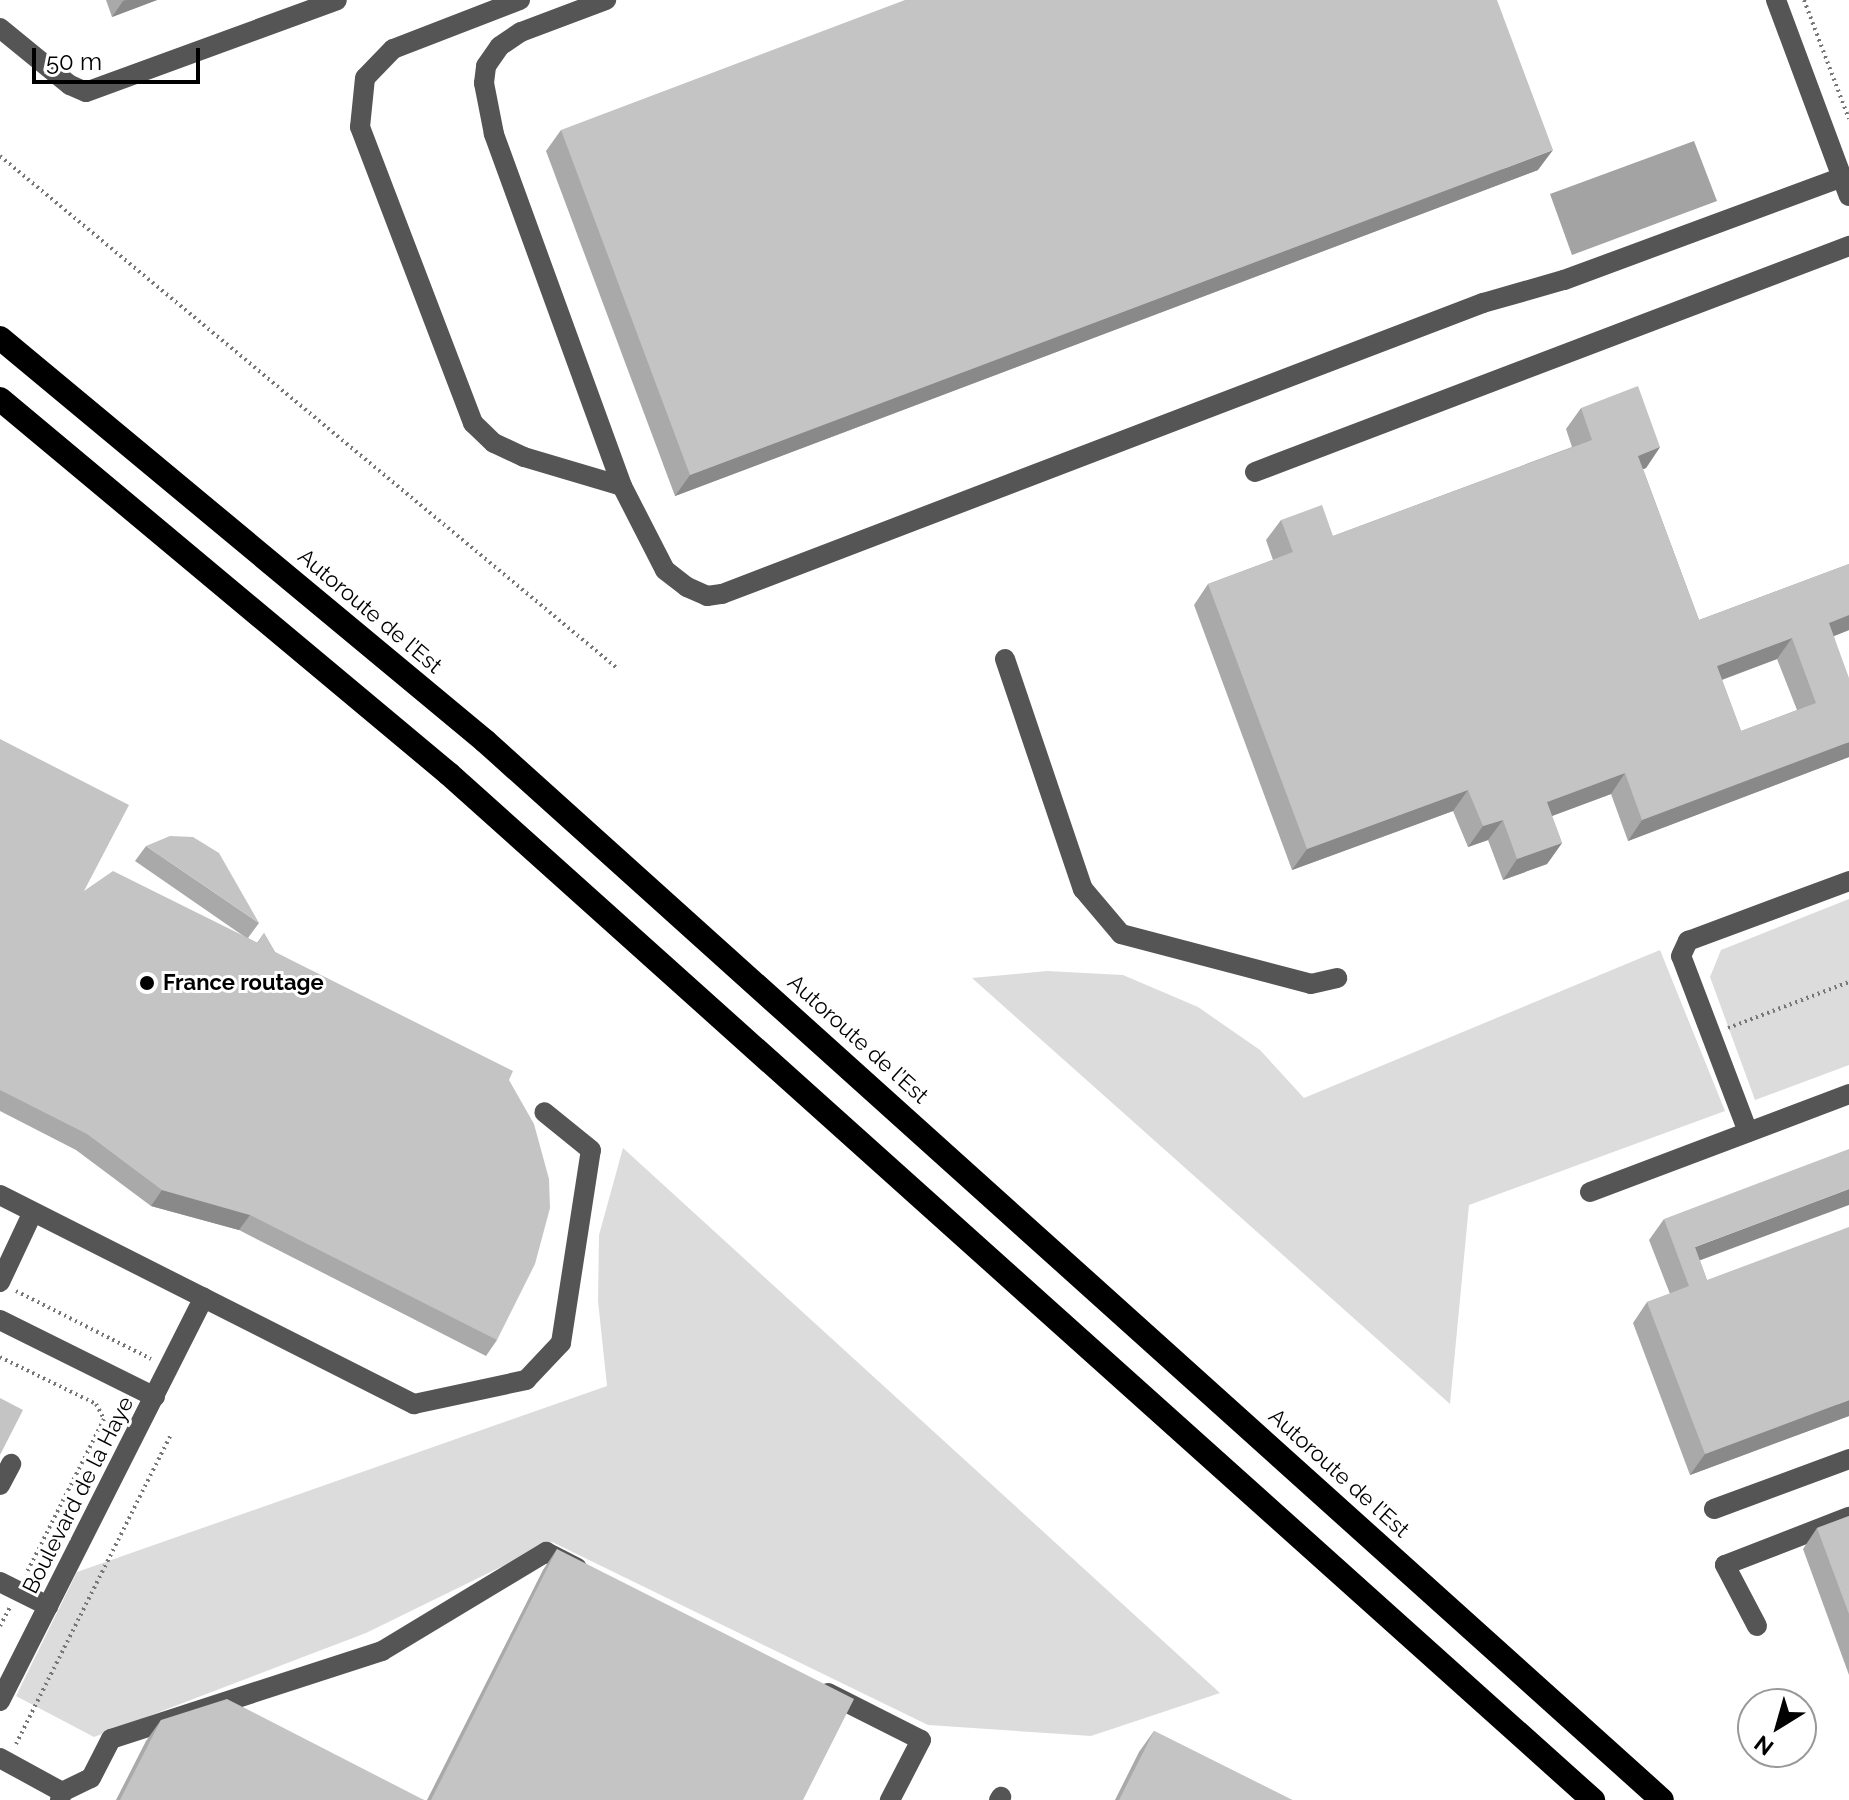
<!DOCTYPE html>
<meta charset="utf-8">
<style>
body{margin:0}
#map{position:relative;width:1849px;height:1800px;overflow:hidden;background:#fff;font-family:Raleway,sans-serif}
div>[style]{position:absolute}
.green>*{inset:0;background:#dcdcdc}
.water>*{inset:0;background:#a3a3a3}
.path>*{height:4px;margin-top:-2px;transform-origin:0;background:repeating-linear-gradient(90deg,#777 0 2px,transparent 0 6px)}
.minor>*{height:20px;margin:-10px;padding:0 10px;transform-origin:10px;border-radius:10px;background:#555}
.highway>*{height:24px;margin:-12px;padding:0 12px;transform-origin:12px;border-radius:12px;background:#000}
.wall>*{inset:0;background:#a9a9a9}
.shaded-wall>*{inset:0;background:#898989}
.building>*{inset:0;background:#c4c4c4}
.dots>*{width:22px;height:22px;translate:-50% -50%;box-sizing:border-box;border:4px solid #fff;border-radius:50%}
span{translate:-50% -50%;white-space:nowrap;text-align:center;line-height:1.15;-webkit-text-stroke:6px #fff;paint-order:stroke}
.street-label{font-size:22px;color:#000}
.poi-label{font-size:22px;color:#000;font-weight:700}
.left{translate:0 -50%;text-align:left}
.north{position:absolute;left:1737px;top:1688px;width:80px;height:80px;box-sizing:border-box;background:#fff;border:2px solid #999;border-radius:50%;rotate:217deg;font-size:22px;font-weight:700;line-height:32px;text-align:center;color:#000}
.north::after{content:'';display:block;margin:auto;width:28px;height:36px;background:#000;clip-path:polygon(50% 0,100% 100%,50% 72%,0 100%)}
.scale{position:absolute;left:32px;top:48px;width:168px;height:36px;box-sizing:border-box;border:4px solid #000;border-top:0;padding-left:10px;font-size:24px;line-height:28px;white-space:nowrap;color:#000;-webkit-text-stroke:6px #fff;paint-order:stroke}
</style>
<div id="map">
<div class="green">
<i style="clip-path:polygon(1849px 899px,1849px 1065px,1755px 1100px,1710px 977px,1721px 950px)"></i>
<i style="clip-path:polygon(1660px 950px,1725px 1111px,1469px 1205px,1450px 1404px,972px 978px,1047px 971px,1123px 975px,1198px 1007px,1260px 1050px,1304px 1098px)"></i>
<i style="clip-path:polygon(623px 1148px,1220px 1693px,1091px 1736px,928px 1725px,552px 1542px,366px 1633px,94px 1737px,16px 1696px,77px 1572px,607px 1386px,598px 1301px,599px 1235px)"></i>
</div>
<div class="water">
<i style="clip-path:polygon(1694px 141px,1717px 201px,1572px 255px,1550px 194px)"></i>
</div>
<div class="path">
<i style="left:1804px;top:0;width:127px;rotate:69.3deg"></i>
<i style="left:0;top:156px;width:802px;rotate:39.69deg"></i>
<i style="left:1728px;top:1028px;width:129px;rotate:-20.8deg"></i>
<i style="left:16px;top:1291px;width:151px;rotate:26.7deg"></i>
<i style="left:0;top:1357px;width:107px;rotate:26.1deg"></i>
<i style="left:96px;top:1404px;width:17px;rotate:62deg"></i>
<i style="left:104px;top:1419px;width:174px;rotate:116.7deg"></i>
<i style="left:0;top:1626px;width:21px;rotate:-62deg"></i>
<i style="left:16px;top:1744px;width:347px;rotate:-63.4deg"></i>
</div>
<div class="minor">
<i style="left:520px;top:0;width:136px;rotate:158.9deg"></i>
<i style="left:393px;top:49px;width:40px;rotate:134deg"></i>
<i style="left:365px;top:78px;width:49px;rotate:95.8deg"></i>
<i style="left:360px;top:127px;width:317px;rotate:69.1deg"></i>
<i style="left:473px;top:423px;width:29px;rotate:44deg"></i>
<i style="left:494px;top:443px;width:33px;rotate:25deg"></i>
<i style="left:524px;top:457px;width:102px;rotate:16.5deg"></i>
<i style="left:622px;top:486px;width:375px;rotate:-110deg"></i>
<i style="left:494px;top:134px;width:52px;rotate:-101.1deg"></i>
<i style="left:484px;top:83px;width:17px;rotate:-83deg"></i>
<i style="left:486px;top:66px;width:24px;rotate:-55deg"></i>
<i style="left:500px;top:46px;width:25px;rotate:-34deg"></i>
<i style="left:521px;top:32px;width:91px;rotate:-20.6deg"></i>
<i style="left:1776px;top:0;width:209px;rotate:69.6deg"></i>
<i style="left:0;top:28px;width:90px;rotate:39.2deg"></i>
<i style="left:70px;top:85px;width:17px;rotate:24deg"></i>
<i style="left:86px;top:92px;width:267px;rotate:-20.1deg"></i>
<i style="left:1255px;top:472px;width:636px;rotate:-20.83deg"></i>
<i style="left:622px;top:486px;width:94px;rotate:62.9deg"></i>
<i style="left:665px;top:570px;width:28px;rotate:38deg"></i>
<i style="left:687px;top:587px;width:22px;rotate:24deg"></i>
<i style="left:707px;top:596px;width:15px;rotate:-8deg"></i>
<i style="left:722px;top:594px;width:815px;rotate:-20.93deg"></i>
<i style="left:1483px;top:303px;width:84px;rotate:-15.9deg"></i>
<i style="left:1564px;top:280px;width:296px;rotate:-20.3deg"></i>
<i style="left:1005px;top:659px;width:243px;rotate:71.3deg"></i>
<i style="left:1083px;top:889px;width:59px;rotate:49.8deg"></i>
<i style="left:1121px;top:934px;width:196px;rotate:14.7deg"></i>
<i style="left:1311px;top:984px;width:27px;rotate:-13deg"></i>
<i style="left:1748px;top:1132px;width:188px;rotate:-110.8deg"></i>
<i style="left:1681px;top:956px;width:17px;rotate:-65deg"></i>
<i style="left:1688px;top:941px;width:172px;rotate:-20.4deg"></i>
<i style="left:1590px;top:1192px;width:277px;rotate:-20.7deg"></i>
<i style="left:0;top:1195px;width:464px;rotate:26.8deg"></i>
<i style="left:414px;top:1404px;width:115px;rotate:-12.1deg"></i>
<i style="left:526px;top:1380px;width:51px;rotate:-46.6deg"></i>
<i style="left:561px;top:1343px;width:195px;rotate:-81.2deg"></i>
<i style="left:591px;top:1150px;width:60px;rotate:-141deg"></i>
<i style="left:0;top:1282px;width:77px;rotate:-64.8deg"></i>
<i style="left:0;top:1320px;width:173px;rotate:26.4deg"></i>
<i style="left:0;top:1485px;width:24px;rotate:-62deg"></i>
<i style="left:1714px;top:1509px;width:144px;rotate:-20.3deg"></i>
<i style="left:0;top:1582px;width:54px;rotate:26.6deg"></i>
<i style="left:1757px;top:1626px;width:69px;rotate:-117.7deg"></i>
<i style="left:1725px;top:1565px;width:133px;rotate:-21.2deg"></i>
<i style="left:828px;top:1693px;width:104px;rotate:26.8deg"></i>
<i style="left:921px;top:1740px;width:68px;rotate:117.3deg"></i>
<i style="left:0;top:1701px;width:452px;rotate:-63.2deg"></i>
<i style="left:0;top:1758px;width:71px;rotate:28.7deg"></i>
<i style="left:60px;top:1800px;width:8px;rotate:-76deg"></i>
<i style="left:62px;top:1792px;width:32px;rotate:-26deg"></i>
<i style="left:91px;top:1778px;width:44px;rotate:-62.9deg"></i>
<i style="left:111px;top:1739px;width:285px;rotate:-18deg"></i>
<i style="left:382px;top:1651px;width:192px;rotate:-31.1deg"></i>
<i style="left:546px;top:1552px;width:35px;rotate:27deg"></i>
<i style="left:999px;top:1800px;width:4px;rotate:-56deg"></i>
</div>
<div class="highway">
<i style="left:0;top:338px;width:631px;rotate:39.72deg"></i>
<i style="left:485px;top:741px;width:1583px;rotate:41.98deg"></i>
<i style="left:0;top:399px;width:585px;rotate:39.87deg"></i>
<i style="left:449px;top:774px;width:1537px;rotate:41.89deg"></i>
</div>
<div class="wall">
<i style="clip-path:polygon(106px 0,157px 0,112px 17px)"></i>
<i style="clip-path:polygon(561px 130px,1538px 170px,675px 496px,546px 151px)"></i>
<i style="clip-path:polygon(evenodd,1581px 408px,1660px 447px,1646px 468px,1643px 469px,1699px 620px,1849px 564px,1849px 630px,1834px 636px,1849px 757px,1628px 841px,1611px 794px,1552px 816px,1562px 843px,1547px 864px,1503px 880px,1488px 840px,1468px 847px,1453px 811px,1292px 870px,1194px 605px,1208px 584px,1273px 560px,1266px 540px,1281px 520px,1333px 536px,1572px 447px,1566px 429px,1581px 408px,1777px 659px,1797px 710px,1741px 731px,1722px 680px,1777px 659px)"></i>
<i style="clip-path:polygon(0 739px,84px 891px,245px 937px,135px 861px,146px 846px,259px 923px,248px 938px,257px 943px,264px 933px,275px 952px,509px 1080px,497px 1340px,486px 1356px,239px 1230px,151px 1206px,76px 1150px,0 1111px)"></i>
<i style="clip-path:polygon(1664px 1219px,1700px 1261px,1707px 1280px,1849px 1416px,1690px 1475px,1633px 1323px,1647px 1302px,1670px 1294px,1649px 1240px)"></i>
<i style="clip-path:polygon(1849px 1516px,1849px 1675px,1803px 1549px,1817px 1528px)"></i>
<i style="clip-path:polygon(557px 1549px,803px 1800px,427px 1800px,543px 1570px)"></i>
<i style="clip-path:polygon(161px 1720px,424px 1800px,116px 1800px,146px 1741px)"></i>
<i style="clip-path:polygon(1154px 1731px,1292px 1800px,1115px 1800px,1139px 1752px)"></i>
</div>
<div class="shaded-wall">
<i style="clip-path:polygon(126px 0,157px 0,112px 17px,123px 1px)"></i>
<i style="clip-path:polygon(1553px 150px,1538px 170px,675px 496px,690px 475px)"></i>
<i style="clip-path:polygon(1660px 447px,1646px 468px,1623px 477px,1638px 456px)"></i>
<i style="clip-path:polygon(1849px 615px,1849px 630px,1814px 644px,1829px 623px)"></i>
<i style="clip-path:polygon(1792px 638px,1777px 659px,1702px 687px,1717px 666px)"></i>
<i style="clip-path:polygon(1849px 742px,1849px 757px,1628px 841px,1642px 820px)"></i>
<i style="clip-path:polygon(1625px 773px,1611px 794px,1533px 823px,1547px 802px)"></i>
<i style="clip-path:polygon(1468px 790px,1453px 811px,1292px 870px,1307px 849px)"></i>
<i style="clip-path:polygon(1503px 820px,1488px 840px,1468px 847px,1483px 826px)"></i>
<i style="clip-path:polygon(1562px 843px,1547px 864px,1503px 880px,1517px 859px)"></i>
<i style="clip-path:polygon(1849px 1189px,1849px 1205px,1682px 1267px,1695px 1247px)"></i>
<i style="clip-path:polygon(162px 1190px,250px 1215px,239px 1230px,151px 1206px)"></i>
<i style="clip-path:polygon(1849px 1400px,1849px 1416px,1690px 1475px,1705px 1454px)"></i>
</div>
<div class="building">
<i style="clip-path:polygon(905px 0,1497px 0,1553px 150px,690px 475px,561px 130px)"></i>
<i style="clip-path:polygon(evenodd,1638px 386px,1660px 447px,1638px 456px,1699px 620px,1849px 564px,1849px 615px,1829px 623px,1849px 678px,1849px 742px,1642px 820px,1625px 773px,1547px 802px,1562px 843px,1517px 859px,1503px 820px,1483px 826px,1468px 790px,1307px 849px,1208px 584px,1293px 552px,1281px 520px,1322px 505px,1333px 536px,1592px 440px,1581px 408px,1638px 386px,1792px 638px,1816px 703px,1741px 731px,1717px 666px,1792px 638px)"></i>
<i style="clip-path:polygon(0 739px,129px 805px,84px 891px,113px 871px,258px 943px,264px 933px,275px 952px,513px 1071px,509px 1080px,534px 1124px,549px 1179px,550px 1208px,535px 1264px,497px 1340px,250px 1215px,162px 1190px,87px 1134px,0 1090px)"></i>
<i style="clip-path:polygon(170px 836px,193px 837px,219px 853px,259px 923px,146px 846px)"></i>
<i style="clip-path:polygon(1849px 1149px,1849px 1189px,1695px 1247px,1707px 1280px,1849px 1227px,1849px 1400px,1705px 1454px,1647px 1302px,1689px 1286px,1664px 1219px)"></i>
<i style="clip-path:polygon(0 1398px,23px 1410px,0 1455px)"></i>
<i style="clip-path:polygon(1849px 1516px,1849px 1614px,1817px 1528px)"></i>
<i style="clip-path:polygon(557px 1549px,854px 1699px,803px 1800px,431px 1800px)"></i>
<i style="clip-path:polygon(227px 1699px,424px 1800px,120px 1800px,161px 1720px)"></i>
<i style="clip-path:polygon(1154px 1731px,1292px 1800px,1119px 1800px)"></i>
</div>
<div class="dots">
<i style="left:147px;top:983px;background:#000"></i>
</div>
<div class="street-label">
<span style="left:370px;top:611px;rotate:40deg">Autoroute de l’Est</span>
<span style="left:858px;top:1039px;rotate:42deg">Autoroute de l’Est</span>
<span style="left:1339px;top:1473px;rotate:42deg">Autoroute de l’Est</span>
<span style="left:78px;top:1495px;rotate:-63deg">Boulevard de la Haye</span>
</div>
<div class="poi-label">
<span class="left" style="left:163px;top:983px">France routage</span>
</div>
<div class="north">N</div>
<div class="scale">50 m</div>
</div>
